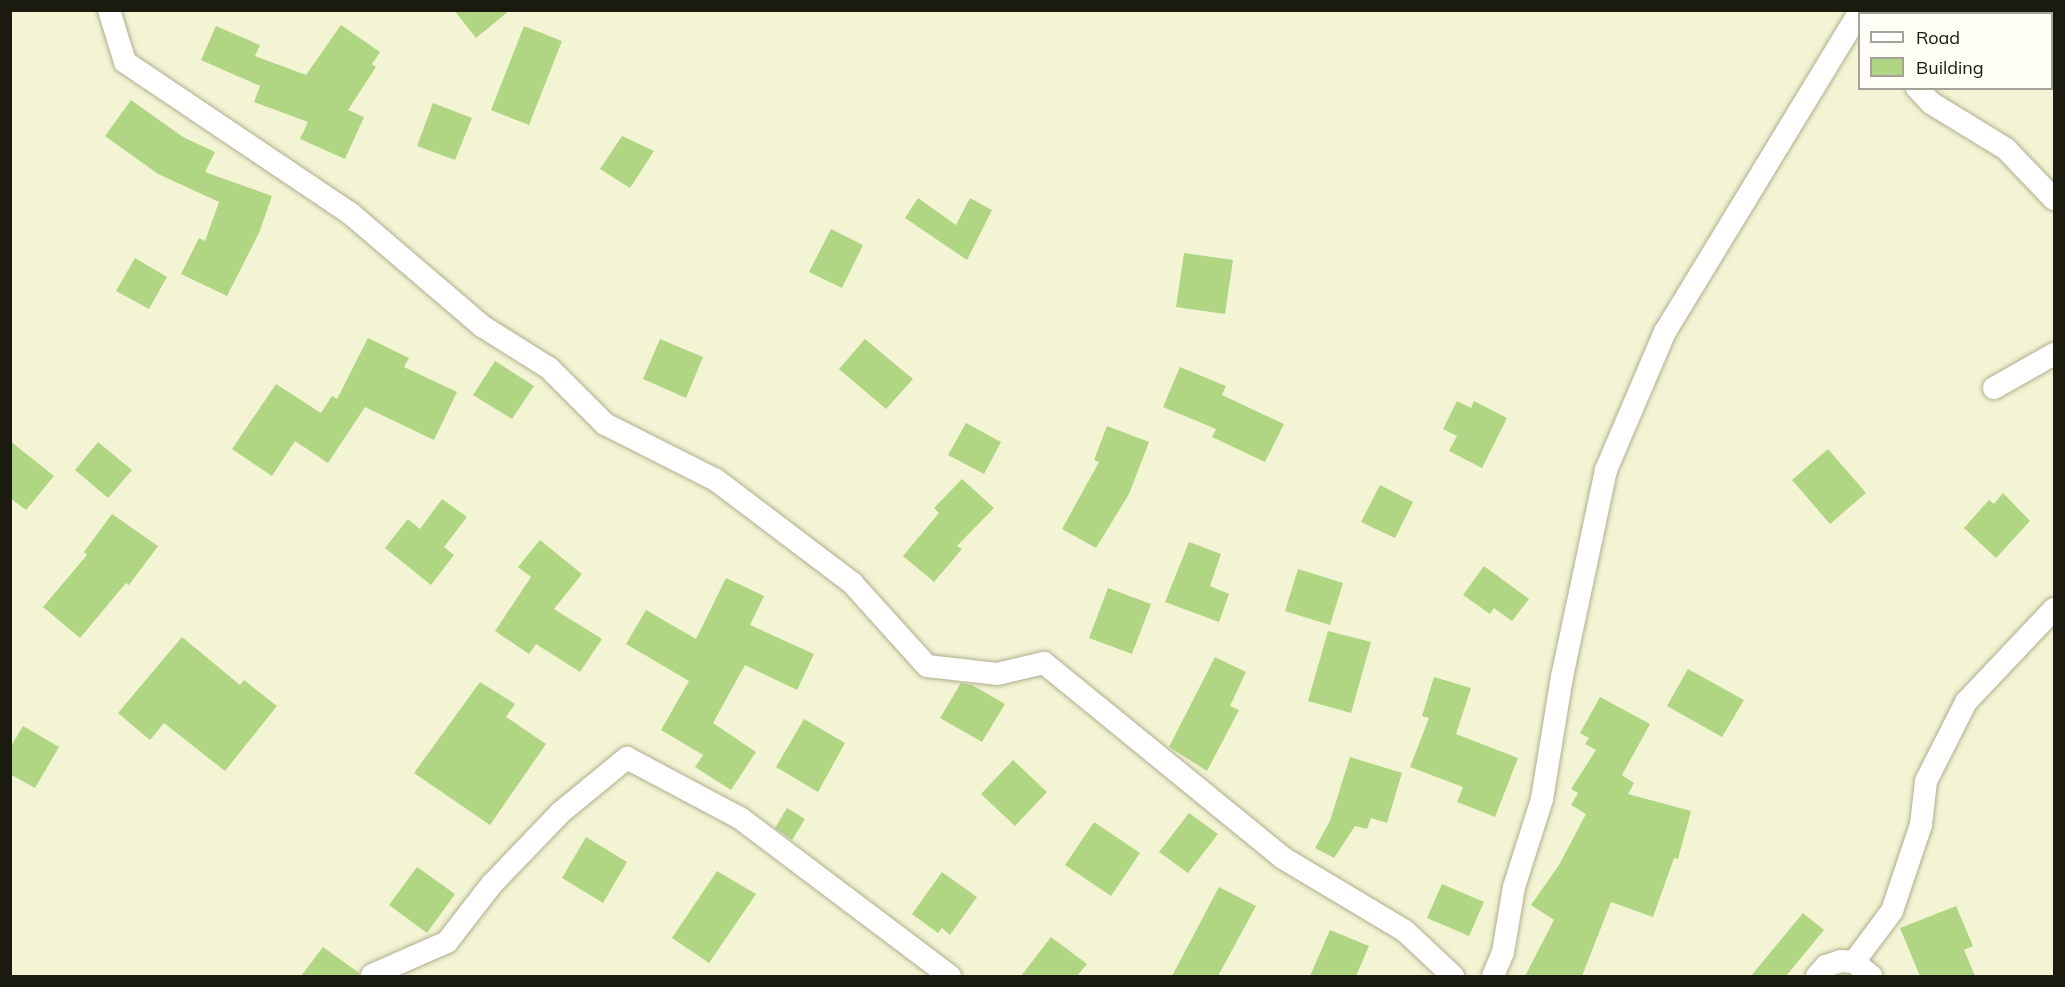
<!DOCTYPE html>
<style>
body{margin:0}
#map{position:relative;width:2065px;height:987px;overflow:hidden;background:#f3f4d3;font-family:Mulish,sans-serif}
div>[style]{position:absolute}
.building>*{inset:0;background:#b0d684}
.roads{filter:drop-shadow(0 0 2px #afaf91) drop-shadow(0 0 2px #afaf91)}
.street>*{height:22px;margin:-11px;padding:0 11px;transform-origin:11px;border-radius:11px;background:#fff}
span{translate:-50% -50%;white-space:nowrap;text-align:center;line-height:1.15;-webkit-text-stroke:4.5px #fffff8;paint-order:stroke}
.frame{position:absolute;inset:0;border:12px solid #1a1a0e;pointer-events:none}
.legend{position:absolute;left:1858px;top:12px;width:195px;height:78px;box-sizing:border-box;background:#fffff8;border:2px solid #a3a39a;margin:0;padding:8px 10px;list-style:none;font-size:18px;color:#1a1a0e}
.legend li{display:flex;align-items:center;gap:12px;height:30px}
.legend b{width:30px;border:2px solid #a3a39a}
</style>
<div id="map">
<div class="building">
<i style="clip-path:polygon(454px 10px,510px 10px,476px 38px)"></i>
<i style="clip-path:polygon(341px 25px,380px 52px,372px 64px,376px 67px,348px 110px,364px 117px,345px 159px,300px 139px,308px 122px,254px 102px,260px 86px,201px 60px,216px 26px,260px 45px,255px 56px,306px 75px)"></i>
<i style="clip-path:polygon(524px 26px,562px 41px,529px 125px,491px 110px)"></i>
<i style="clip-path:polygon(131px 100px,183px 137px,215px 152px,205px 172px,272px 196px,259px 233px,227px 296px,181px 274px,199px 238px,205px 241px,219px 202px,158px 174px,105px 136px)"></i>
<i style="clip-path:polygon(433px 103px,472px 118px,455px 160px,417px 146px)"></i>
<i style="clip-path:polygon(622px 136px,654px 151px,630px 188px,600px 169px)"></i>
<i style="clip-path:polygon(918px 198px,956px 225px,970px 198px,992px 210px,967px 260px,905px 218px)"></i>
<i style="clip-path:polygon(831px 229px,863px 245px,842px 288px,809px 272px)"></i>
<i style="clip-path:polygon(1184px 253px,1233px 260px,1225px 314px,1176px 307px)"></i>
<i style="clip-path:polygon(135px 258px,167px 277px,149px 309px,116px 291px)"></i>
<i style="clip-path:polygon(368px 338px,409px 358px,404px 367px,457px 392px,434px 440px,365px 407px,328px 463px,295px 441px,272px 476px,232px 449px,276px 384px,321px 413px,332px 396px,337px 399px)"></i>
<i style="clip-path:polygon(660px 339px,703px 357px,686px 398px,643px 379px)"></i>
<i style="clip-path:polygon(865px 339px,913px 379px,886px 409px,839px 369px)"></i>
<i style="clip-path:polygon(495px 361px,534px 386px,512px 419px,473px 395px)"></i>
<i style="clip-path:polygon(1180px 367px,1226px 386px,1222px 395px,1284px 424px,1265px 462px,1212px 437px,1216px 429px,1163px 407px)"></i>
<i style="clip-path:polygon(1457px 401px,1471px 408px,1474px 401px,1507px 418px,1482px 468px,1449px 451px,1457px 436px,1443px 429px)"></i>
<i style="clip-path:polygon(966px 423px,1001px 442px,984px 474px,948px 455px)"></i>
<i style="clip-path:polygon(1107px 426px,1149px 442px,1129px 494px,1096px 548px,1062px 529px,1099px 462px,1094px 460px)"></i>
<i style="clip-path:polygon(10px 441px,54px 476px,26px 510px,10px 498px)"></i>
<i style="clip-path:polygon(98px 442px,132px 470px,108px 498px,75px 470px)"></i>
<i style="clip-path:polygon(1828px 449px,1866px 493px,1830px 524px,1792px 480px)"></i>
<i style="clip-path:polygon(962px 479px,994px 508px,957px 546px,962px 549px,934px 582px,903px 556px,939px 513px,934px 508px)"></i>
<i style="clip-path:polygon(1380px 485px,1413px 502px,1395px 538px,1361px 522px)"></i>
<i style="clip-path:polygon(2003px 493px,2030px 521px,1996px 558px,1964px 528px,1989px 500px,1994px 504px)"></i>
<i style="clip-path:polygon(442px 499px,467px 517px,444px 547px,454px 555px,431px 585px,385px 548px,408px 519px,420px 529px)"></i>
<i style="clip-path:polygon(112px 514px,158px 546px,129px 585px,126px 583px,80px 638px,43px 607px,87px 555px,84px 552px)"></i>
<i style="clip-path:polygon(540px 540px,582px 574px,554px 609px,602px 639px,580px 672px,536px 644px,529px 654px,495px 631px,531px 577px,518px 567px)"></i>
<i style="clip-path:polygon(1189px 542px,1221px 554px,1210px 586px,1229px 594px,1219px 622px,1165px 602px)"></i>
<i style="clip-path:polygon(1484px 566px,1529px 599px,1512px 621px,1494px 608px,1490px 614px,1463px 595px)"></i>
<i style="clip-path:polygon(1298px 569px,1343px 583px,1330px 625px,1285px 611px)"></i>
<i style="clip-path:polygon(726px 578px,764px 596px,750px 625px,814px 654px,797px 690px,745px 665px,713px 723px,756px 752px,731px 790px,695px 767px,703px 755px,661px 730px,689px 681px,626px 644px,646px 610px,696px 639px)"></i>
<i style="clip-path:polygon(1108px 588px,1151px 604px,1132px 654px,1089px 638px)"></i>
<i style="clip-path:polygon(1328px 631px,1371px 642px,1351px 713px,1308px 701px)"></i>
<i style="clip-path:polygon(182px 637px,240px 685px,244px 680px,277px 706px,225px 771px,164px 723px,150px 740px,118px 713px)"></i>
<i style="clip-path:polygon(1215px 657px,1246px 672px,1230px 706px,1239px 710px,1207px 771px,1169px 747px)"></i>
<i style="clip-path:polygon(1688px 669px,1744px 700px,1722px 737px,1667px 706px)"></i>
<i style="clip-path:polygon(1434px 677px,1471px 688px,1456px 734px,1518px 758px,1495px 817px,1457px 802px,1463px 787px,1410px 767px,1429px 718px,1422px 716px)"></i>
<i style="clip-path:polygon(480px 682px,515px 704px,506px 717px,546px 744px,490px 825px,414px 773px)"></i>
<i style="clip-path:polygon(961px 683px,972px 685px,1005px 704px,982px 742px,940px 718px)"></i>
<i style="clip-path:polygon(1600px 697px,1650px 724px,1622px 775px,1634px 783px,1628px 794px,1691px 811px,1678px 859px,1674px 858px,1653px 917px,1611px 902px,1582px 976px,1525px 976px,1554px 920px,1531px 905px,1559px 865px,1586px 814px,1571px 805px,1578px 793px,1571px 789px,1596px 750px,1585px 744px,1589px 738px,1580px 733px)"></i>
<i style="clip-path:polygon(804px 719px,845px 743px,818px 792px,776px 767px)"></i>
<i style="clip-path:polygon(23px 726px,59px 747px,35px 788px,10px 774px,10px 748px)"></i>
<i style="clip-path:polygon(1350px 757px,1402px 773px,1387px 823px,1371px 818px,1367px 829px,1355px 826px,1334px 858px,1315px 848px,1330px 821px)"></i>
<i style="clip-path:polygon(1013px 760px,1047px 792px,1015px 826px,981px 794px)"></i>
<i style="clip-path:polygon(787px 808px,805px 819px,792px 840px,775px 828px)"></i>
<i style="clip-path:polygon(1189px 813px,1218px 834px,1188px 873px,1159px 852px)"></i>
<i style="clip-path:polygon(1094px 822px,1140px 853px,1111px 896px,1065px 865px)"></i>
<i style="clip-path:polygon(586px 837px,627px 862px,603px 903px,562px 878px)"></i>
<i style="clip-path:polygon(417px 867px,455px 894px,427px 933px,389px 905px)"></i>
<i style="clip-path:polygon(717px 871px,756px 894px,709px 963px,672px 938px)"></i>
<i style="clip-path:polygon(942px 872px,977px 897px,950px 935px,942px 928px,938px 933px,912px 914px)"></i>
<i style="clip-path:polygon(1442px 884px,1484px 902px,1469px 936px,1427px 918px)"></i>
<i style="clip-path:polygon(1219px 887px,1256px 906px,1218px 976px,1172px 976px)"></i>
<i style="clip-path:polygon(1956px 906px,1973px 946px,1964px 950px,1975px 976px,1920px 976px,1900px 928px)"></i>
<i style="clip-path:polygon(1803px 913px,1824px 930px,1786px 976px,1751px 976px)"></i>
<i style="clip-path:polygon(1330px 930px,1369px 946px,1356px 976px,1310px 976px)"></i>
<i style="clip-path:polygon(1051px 937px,1087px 964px,1077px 976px,1021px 976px)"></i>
<i style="clip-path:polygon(323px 947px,359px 973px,359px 976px,301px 976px)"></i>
</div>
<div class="roads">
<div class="street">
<i style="left:109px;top:10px;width:54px;rotate:72.9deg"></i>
<i style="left:125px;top:62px;width:272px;rotate:33.9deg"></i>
<i style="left:351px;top:214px;width:172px;rotate:40.5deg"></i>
<i style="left:482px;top:326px;width:79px;rotate:32.1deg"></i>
<i style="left:549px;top:368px;width:79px;rotate:45deg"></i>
<i style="left:605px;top:424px;width:124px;rotate:26.8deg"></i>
<i style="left:716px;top:480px;width:171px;rotate:37.1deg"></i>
<i style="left:852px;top:583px;width:112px;rotate:47.9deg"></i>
<i style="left:927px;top:666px;width:70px;rotate:6.5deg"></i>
<i style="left:997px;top:674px;width:48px;rotate:-13.2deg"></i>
<i style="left:1044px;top:663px;width:308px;rotate:39.2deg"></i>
<i style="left:1283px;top:858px;width:142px;rotate:30.9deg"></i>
<i style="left:1405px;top:931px;width:66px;rotate:43.2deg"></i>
<i style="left:1917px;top:88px;width:21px;rotate:47deg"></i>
<i style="left:1931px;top:103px;width:88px;rotate:31.5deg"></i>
<i style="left:2006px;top:149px;width:69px;rotate:46.2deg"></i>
<i style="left:1994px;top:388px;width:69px;rotate:-29.5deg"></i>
<i style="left:1854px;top:962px;width:64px;rotate:-53.3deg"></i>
<i style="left:1892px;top:911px;width:91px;rotate:-71.4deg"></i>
<i style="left:1921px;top:825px;width:44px;rotate:-83.5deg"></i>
<i style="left:1926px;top:781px;width:89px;rotate:-63.1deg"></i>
<i style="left:1966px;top:702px;width:128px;rotate:-46.6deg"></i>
<i style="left:372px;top:975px;width:82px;rotate:-23.7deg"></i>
<i style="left:447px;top:942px;width:73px;rotate:-52.2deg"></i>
<i style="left:492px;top:884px;width:98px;rotate:-46.2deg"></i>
<i style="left:560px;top:813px;width:87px;rotate:-39.4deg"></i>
<i style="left:627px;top:758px;width:128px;rotate:28deg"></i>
<i style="left:740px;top:818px;width:263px;rotate:37deg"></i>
<i style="left:1493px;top:976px;width:26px;rotate:-67deg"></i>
<i style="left:1503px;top:952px;width:66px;rotate:-80.4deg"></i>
<i style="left:1514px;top:887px;width:92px;rotate:-72.3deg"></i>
<i style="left:1542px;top:799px;width:124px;rotate:-80.7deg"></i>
<i style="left:1562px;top:677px;width:212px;rotate:-78deg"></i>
<i style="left:1606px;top:470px;width:150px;rotate:-66.9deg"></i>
<i style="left:1665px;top:332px;width:377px;rotate:-58.7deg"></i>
<i style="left:1817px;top:976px;width:13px;rotate:-48deg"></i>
<i style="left:1826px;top:966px;width:16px;rotate:-18deg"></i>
<i style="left:1841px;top:961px;width:13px;rotate:4deg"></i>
<i style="left:1854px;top:962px;width:22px;rotate:39deg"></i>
</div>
</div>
<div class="frame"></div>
<ul class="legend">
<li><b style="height:8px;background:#fff"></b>Road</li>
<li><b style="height:16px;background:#b0d684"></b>Building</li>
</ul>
</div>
